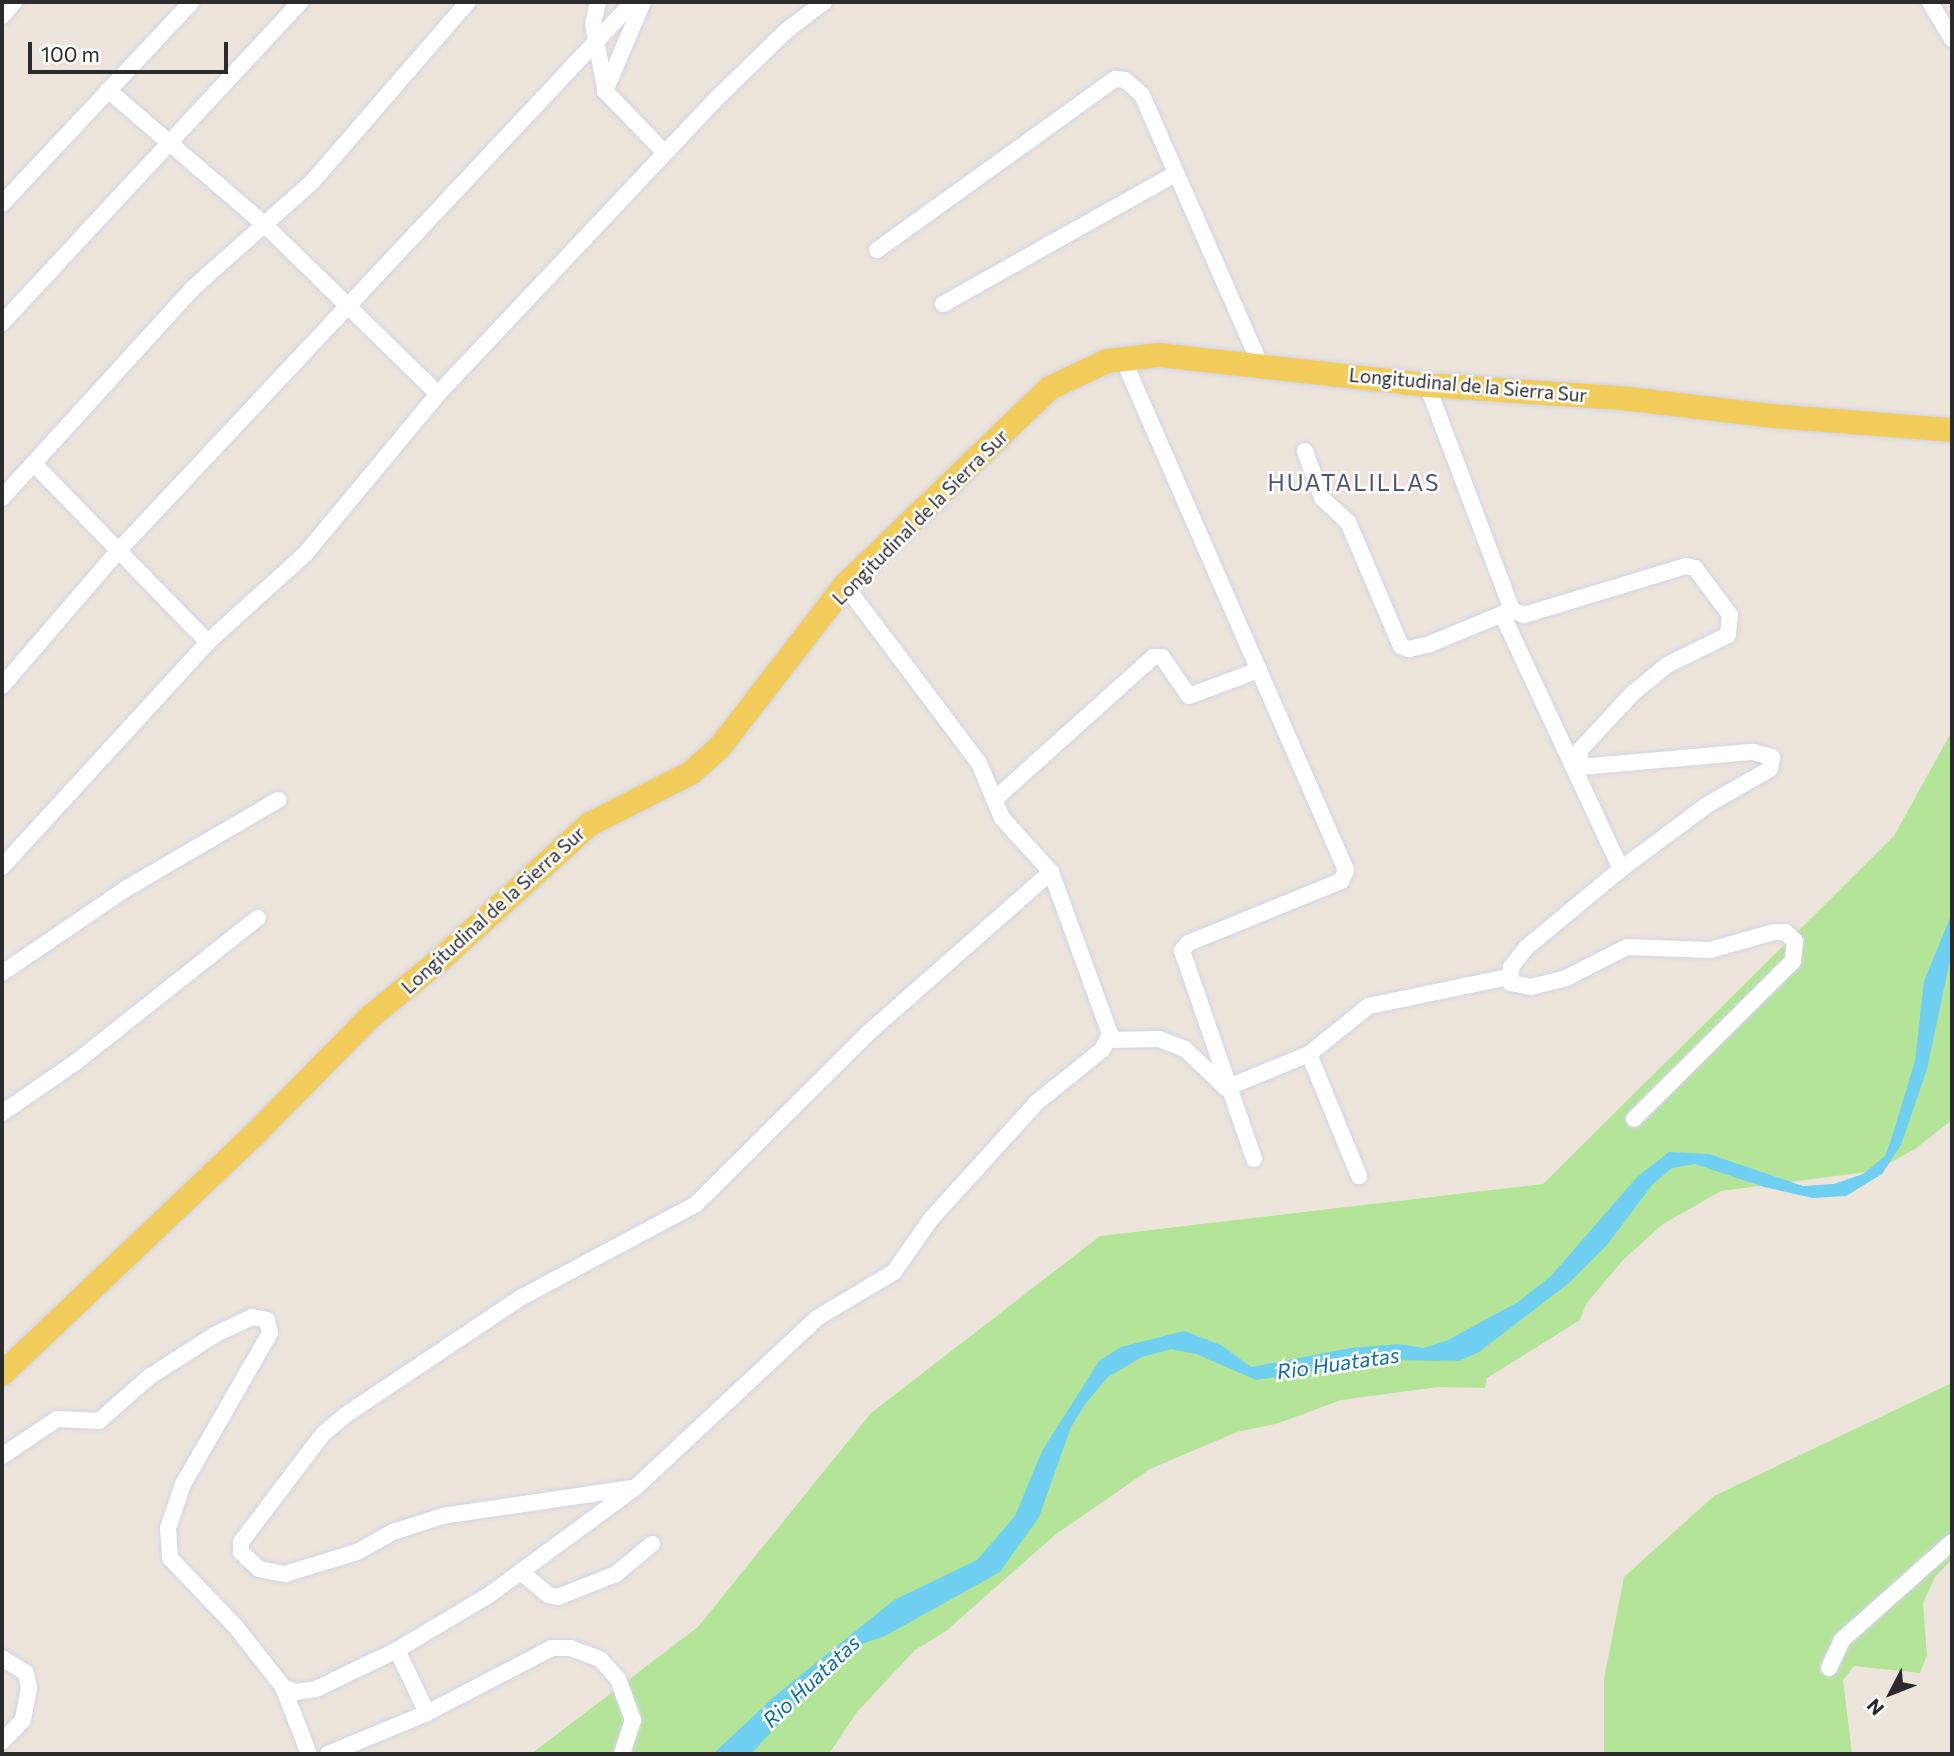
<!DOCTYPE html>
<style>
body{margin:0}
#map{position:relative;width:1954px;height:1756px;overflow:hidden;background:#ede5dc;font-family:Commissioner,sans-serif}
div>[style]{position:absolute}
.green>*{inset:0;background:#b3e498}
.water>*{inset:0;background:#6ecff0}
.roads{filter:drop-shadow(0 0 2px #d2d5e4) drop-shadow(0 0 2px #d2d5e4)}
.street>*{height:16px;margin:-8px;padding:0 8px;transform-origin:8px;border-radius:8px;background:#fff}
.primary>*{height:24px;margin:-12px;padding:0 12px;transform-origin:12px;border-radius:12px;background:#f3cd5b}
span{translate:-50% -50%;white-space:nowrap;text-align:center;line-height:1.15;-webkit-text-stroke:5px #fff;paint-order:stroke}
.street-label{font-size:19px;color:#2b2b2b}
.water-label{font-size:21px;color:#0b6d9e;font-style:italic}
.quarter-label{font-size:23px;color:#4a547c;letter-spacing:2px}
.frame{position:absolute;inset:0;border:4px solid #2b2b2b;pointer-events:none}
.north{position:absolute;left:1856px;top:1658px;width:70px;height:70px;-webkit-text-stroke:5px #fff;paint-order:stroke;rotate:228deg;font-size:19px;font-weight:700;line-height:28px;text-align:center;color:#2b2b2b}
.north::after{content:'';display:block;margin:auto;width:24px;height:32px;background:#2b2b2b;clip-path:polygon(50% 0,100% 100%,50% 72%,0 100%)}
.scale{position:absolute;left:28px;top:42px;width:200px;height:32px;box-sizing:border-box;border:4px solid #2b2b2b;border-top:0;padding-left:9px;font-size:21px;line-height:24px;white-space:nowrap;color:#2b2b2b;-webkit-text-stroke:5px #fff;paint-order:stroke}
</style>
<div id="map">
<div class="green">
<i style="clip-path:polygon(1952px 731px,1952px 1120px,1915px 1149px,1875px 1171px,1721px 1191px,1663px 1224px,1623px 1260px,1586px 1304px,1580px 1320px,1487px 1378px,1485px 1388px,1438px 1387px,1341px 1400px,1279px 1423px,1237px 1432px,1150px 1469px,1055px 1535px,946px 1631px,915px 1650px,857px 1712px,829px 1754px,531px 1754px,698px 1627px,871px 1413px,1100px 1236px,1543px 1184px,1894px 836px)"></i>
<i style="clip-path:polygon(1952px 1383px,1952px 1559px,1935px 1577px,1923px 1603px,1927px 1655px,1920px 1673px,1854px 1666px,1843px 1680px,1852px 1754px,1604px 1754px,1604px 1679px,1624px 1577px,1714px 1496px)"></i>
</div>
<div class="water">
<i style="clip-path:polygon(1952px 913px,1952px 951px,1927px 1069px,1901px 1145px,1882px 1174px,1846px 1196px,1813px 1198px,1764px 1187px,1695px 1164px,1672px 1168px,1652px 1185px,1607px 1245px,1569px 1283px,1479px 1352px,1459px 1361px,1388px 1360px,1256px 1380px,1196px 1354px,1171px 1349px,1142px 1357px,1108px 1377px,1086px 1403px,1071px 1427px,1039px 1517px,1000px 1572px,885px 1636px,847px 1649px,751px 1754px,713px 1754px,775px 1696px,894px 1600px,977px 1560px,1015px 1516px,1042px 1451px,1099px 1361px,1121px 1347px,1184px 1331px,1221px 1345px,1251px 1367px,1351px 1348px,1399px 1344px,1424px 1348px,1448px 1340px,1518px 1302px,1551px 1276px,1637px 1177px,1669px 1152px,1709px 1154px,1803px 1186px,1834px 1184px,1863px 1174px,1885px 1156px,1891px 1140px,1915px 1061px,1924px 981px)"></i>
</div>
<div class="roads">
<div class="street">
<i style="left:598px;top:2px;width:23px;rotate:103deg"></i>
<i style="left:593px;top:24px;width:65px;rotate:79.4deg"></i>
<i style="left:643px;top:2px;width:97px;rotate:113.1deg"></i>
<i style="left:605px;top:91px;width:86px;rotate:45.9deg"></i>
<i style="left:1930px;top:2px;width:43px;rotate:59.3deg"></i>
<i style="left:2px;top:16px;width:18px;rotate:-49deg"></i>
<i style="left:108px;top:90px;width:208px;rotate:40.7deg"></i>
<i style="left:266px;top:226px;width:240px;rotate:44.3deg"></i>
<i style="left:2px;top:204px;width:277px;rotate:-46.8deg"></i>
<i style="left:877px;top:250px;width:293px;rotate:-35.7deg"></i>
<i style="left:1115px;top:79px;width:10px;rotate:6deg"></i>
<i style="left:1125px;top:80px;width:23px;rotate:41deg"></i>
<i style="left:1142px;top:95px;width:296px;rotate:66.3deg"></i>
<i style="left:943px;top:304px;width:266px;rotate:-29.3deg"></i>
<i style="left:2px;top:323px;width:438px;rotate:-47.1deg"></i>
<i style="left:1123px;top:359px;width:558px;rotate:66.42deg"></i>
<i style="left:1346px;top:870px;width:12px;rotate:114deg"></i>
<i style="left:1341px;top:881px;width:165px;rotate:157.9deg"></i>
<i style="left:1188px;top:943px;width:10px;rotate:127deg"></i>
<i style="left:1182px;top:951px;width:220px;rotate:70.9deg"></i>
<i style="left:1427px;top:385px;width:241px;rotate:69.3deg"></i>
<i style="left:1512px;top:610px;width:13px;rotate:23deg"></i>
<i style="left:1524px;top:615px;width:169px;rotate:-16.8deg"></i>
<i style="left:1686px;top:566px;width:9px;rotate:13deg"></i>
<i style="left:1695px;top:568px;width:59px;rotate:53.3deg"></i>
<i style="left:1730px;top:615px;width:20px;rotate:96deg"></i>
<i style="left:1728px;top:635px;width:68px;rotate:153.8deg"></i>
<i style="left:1667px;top:665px;width:45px;rotate:140.4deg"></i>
<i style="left:1632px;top:694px;width:76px;rotate:132.9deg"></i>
<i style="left:1580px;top:750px;width:17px;rotate:90deg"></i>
<i style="left:1580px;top:767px;width:174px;rotate:-5deg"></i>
<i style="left:1753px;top:752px;width:20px;rotate:15deg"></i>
<i style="left:1772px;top:757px;width:12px;rotate:99deg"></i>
<i style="left:1770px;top:769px;width:73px;rotate:150.3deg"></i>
<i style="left:1707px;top:805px;width:107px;rotate:143.3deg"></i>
<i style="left:1621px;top:869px;width:124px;rotate:140.3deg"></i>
<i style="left:1526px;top:948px;width:24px;rotate:128deg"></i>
<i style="left:1511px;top:967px;width:16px;rotate:90deg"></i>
<i style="left:1511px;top:983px;width:20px;rotate:11deg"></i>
<i style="left:1531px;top:987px;width:36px;rotate:-14deg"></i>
<i style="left:1566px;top:978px;width:68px;rotate:-26.9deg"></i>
<i style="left:1627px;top:947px;width:83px;rotate:2.1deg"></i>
<i style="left:1710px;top:950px;width:66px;rotate:-15.7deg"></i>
<i style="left:1774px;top:932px;width:11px"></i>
<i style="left:1785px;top:932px;width:13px;rotate:42deg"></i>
<i style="left:1795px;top:941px;width:20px;rotate:96deg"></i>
<i style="left:1793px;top:961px;width:224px;rotate:135.2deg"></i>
<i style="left:1305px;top:451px;width:50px;rotate:70.1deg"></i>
<i style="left:1322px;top:498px;width:35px;rotate:43deg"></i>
<i style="left:1348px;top:522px;width:135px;rotate:66.9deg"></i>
<i style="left:1401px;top:646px;width:9px;rotate:21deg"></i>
<i style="left:1409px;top:649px;width:22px;rotate:-13deg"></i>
<i style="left:1430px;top:644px;width:89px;rotate:-22.5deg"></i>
<i style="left:35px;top:465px;width:248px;rotate:45.7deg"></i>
<i style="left:2px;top:498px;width:282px;rotate:-47.7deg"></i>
<i style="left:192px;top:289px;width:161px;rotate:-41.7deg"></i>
<i style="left:312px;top:182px;width:238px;rotate:-49.1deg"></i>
<i style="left:1502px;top:614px;width:281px;rotate:65deg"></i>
<i style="left:2px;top:686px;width:181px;rotate:-49.3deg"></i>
<i style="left:120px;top:549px;width:750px;rotate:-46.84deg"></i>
<i style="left:995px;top:799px;width:212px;rotate:-41.9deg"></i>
<i style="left:1153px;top:657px;width:9px"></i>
<i style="left:1162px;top:657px;width:47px;rotate:55.3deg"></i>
<i style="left:1189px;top:696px;width:75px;rotate:-20.4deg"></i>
<i style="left:2px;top:867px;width:305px;rotate:-47.5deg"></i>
<i style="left:208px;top:642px;width:132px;rotate:-42.2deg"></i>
<i style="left:306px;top:553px;width:207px;rotate:-50.3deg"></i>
<i style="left:438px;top:394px;width:405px;rotate:-46.7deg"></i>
<i style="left:716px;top:99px;width:98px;rotate:-44.2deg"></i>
<i style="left:786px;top:31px;width:48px;rotate:-37.3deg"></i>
<i style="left:2px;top:973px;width:151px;rotate:-34.2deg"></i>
<i style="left:127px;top:888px;width:175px;rotate:-30.2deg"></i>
<i style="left:1109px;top:1040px;width:50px;rotate:-1.1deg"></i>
<i style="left:1159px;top:1039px;width:28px;rotate:21deg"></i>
<i style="left:1185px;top:1049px;width:57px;rotate:43.6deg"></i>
<i style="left:1226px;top:1088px;width:90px;rotate:-22.3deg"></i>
<i style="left:1309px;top:1054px;width:77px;rotate:-38.7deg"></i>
<i style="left:1369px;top:1006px;width:142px;rotate:-11.8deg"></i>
<i style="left:1309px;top:1054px;width:132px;rotate:67.7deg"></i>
<i style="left:2px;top:1113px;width:90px;rotate:-34.6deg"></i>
<i style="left:76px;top:1062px;width:232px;rotate:-38.4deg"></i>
<i style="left:2px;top:1456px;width:66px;rotate:-33.9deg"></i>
<i style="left:57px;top:1419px;width:42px;rotate:2.7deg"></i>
<i style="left:99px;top:1421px;width:67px;rotate:-41.3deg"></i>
<i style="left:149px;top:1377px;width:80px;rotate:-32.7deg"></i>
<i style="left:216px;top:1334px;width:40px;rotate:-25deg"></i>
<i style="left:252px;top:1317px;width:15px;rotate:11deg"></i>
<i style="left:267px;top:1320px;width:13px;rotate:77deg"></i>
<i style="left:270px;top:1333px;width:174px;rotate:119.9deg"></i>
<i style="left:183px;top:1484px;width:46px;rotate:108.8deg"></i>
<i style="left:168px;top:1528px;width:30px;rotate:86deg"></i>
<i style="left:170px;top:1558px;width:95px;rotate:46.3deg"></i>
<i style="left:236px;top:1627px;width:76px;rotate:51.9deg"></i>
<i style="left:283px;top:1687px;width:13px;rotate:23deg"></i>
<i style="left:295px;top:1692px;width:21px;rotate:-8deg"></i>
<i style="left:316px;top:1689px;width:90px;rotate:-25.7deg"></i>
<i style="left:397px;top:1650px;width:107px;rotate:-30.9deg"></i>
<i style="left:489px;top:1595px;width:182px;rotate:-36.3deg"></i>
<i style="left:636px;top:1487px;width:248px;rotate:-43deg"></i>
<i style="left:817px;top:1318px;width:90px;rotate:-30.9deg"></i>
<i style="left:894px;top:1272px;width:65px;rotate:-55.1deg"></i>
<i style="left:931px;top:1219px;width:156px;rotate:-47.8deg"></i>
<i style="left:1036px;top:1103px;width:85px;rotate:-38.8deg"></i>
<i style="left:1102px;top:1050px;width:18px;rotate:-63deg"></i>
<i style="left:1110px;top:1034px;width:172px;rotate:-110deg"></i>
<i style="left:632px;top:1488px;width:191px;rotate:171.6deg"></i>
<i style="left:443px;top:1516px;width:52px;rotate:162.3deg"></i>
<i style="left:393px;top:1532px;width:41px;rotate:150.9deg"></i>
<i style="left:357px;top:1552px;width:75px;rotate:163deg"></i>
<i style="left:285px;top:1574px;width:26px;rotate:-169deg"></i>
<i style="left:259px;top:1569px;width:25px;rotate:-137deg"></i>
<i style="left:241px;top:1552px;width:10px;rotate:-90deg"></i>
<i style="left:241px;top:1542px;width:136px;rotate:-52.8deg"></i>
<i style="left:323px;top:1434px;width:31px;rotate:-40deg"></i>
<i style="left:347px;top:1414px;width:211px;rotate:-33.8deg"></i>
<i style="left:522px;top:1297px;width:197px;rotate:-28.1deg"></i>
<i style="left:696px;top:1204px;width:241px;rotate:-44.8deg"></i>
<i style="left:867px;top:1034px;width:245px;rotate:-41.4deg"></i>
<i style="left:1051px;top:872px;width:73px;rotate:-132.2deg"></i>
<i style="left:1002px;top:818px;width:60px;rotate:-112.7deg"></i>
<i style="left:979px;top:763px;width:223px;rotate:-127deg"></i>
<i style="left:521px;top:1572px;width:35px;rotate:40deg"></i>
<i style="left:548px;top:1595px;width:10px;rotate:11deg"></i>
<i style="left:558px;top:1597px;width:62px;rotate:-21.6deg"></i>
<i style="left:616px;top:1574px;width:47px;rotate:-39.8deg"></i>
<i style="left:397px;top:1650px;width:70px;rotate:64.5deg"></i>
<i style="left:2px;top:1658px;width:28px;rotate:32deg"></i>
<i style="left:26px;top:1673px;width:15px;rotate:79deg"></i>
<i style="left:29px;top:1688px;width:33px;rotate:101deg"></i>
<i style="left:23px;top:1720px;width:30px;rotate:134deg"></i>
<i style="left:1829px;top:1668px;width:31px;rotate:-65deg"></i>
<i style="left:1842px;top:1640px;width:147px;rotate:-41.7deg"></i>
<i style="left:283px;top:1687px;width:72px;rotate:68.8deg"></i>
<i style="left:328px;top:1754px;width:107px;rotate:-22.5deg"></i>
<i style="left:427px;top:1713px;width:141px;rotate:-27.5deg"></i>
<i style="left:552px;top:1648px;width:18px"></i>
<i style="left:570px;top:1648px;width:32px;rotate:20deg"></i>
<i style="left:600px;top:1659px;width:27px;rotate:48deg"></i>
<i style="left:618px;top:1679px;width:44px;rotate:69.9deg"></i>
<i style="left:633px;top:1720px;width:36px;rotate:108deg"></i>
</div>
<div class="primary">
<i style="left:2px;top:1374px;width:352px;rotate:-43.5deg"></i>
<i style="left:257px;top:1132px;width:161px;rotate:-45.5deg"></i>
<i style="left:370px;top:1017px;width:90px;rotate:-39.2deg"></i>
<i style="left:440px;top:960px;width:202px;rotate:-42.2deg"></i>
<i style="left:590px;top:824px;width:113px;rotate:-26.8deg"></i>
<i style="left:691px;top:773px;width:39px;rotate:-42deg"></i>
<i style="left:720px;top:747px;width:205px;rotate:-52.3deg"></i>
<i style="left:845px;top:585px;width:284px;rotate:-43.9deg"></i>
<i style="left:1050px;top:388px;width:63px;rotate:-25.3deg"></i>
<i style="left:1107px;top:361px;width:52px;rotate:-6.6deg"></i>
<i style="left:1159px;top:355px;width:270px;rotate:6.4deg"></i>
<i style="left:1427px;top:385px;width:203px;rotate:3.9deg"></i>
<i style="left:1630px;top:399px;width:144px;rotate:6.8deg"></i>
<i style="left:1773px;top:416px;width:180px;rotate:4.5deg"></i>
</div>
</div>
<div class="street-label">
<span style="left:1468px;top:385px;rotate:5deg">Longitudinal de la Sierra Sur</span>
<span style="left:920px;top:517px;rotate:-45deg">Longitudinal de la Sierra Sur</span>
<span style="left:493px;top:910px;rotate:-42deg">Longitudinal de la Sierra Sur</span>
</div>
<div class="water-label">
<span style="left:1338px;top:1363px;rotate:-8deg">Rio Huatatas</span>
<span style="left:811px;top:1681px;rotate:-43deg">Rio Huatatas</span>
</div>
<div class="quarter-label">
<span style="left:1354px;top:482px">HUATALILLAS</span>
</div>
<div class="frame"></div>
<div class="north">N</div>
<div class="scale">100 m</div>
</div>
